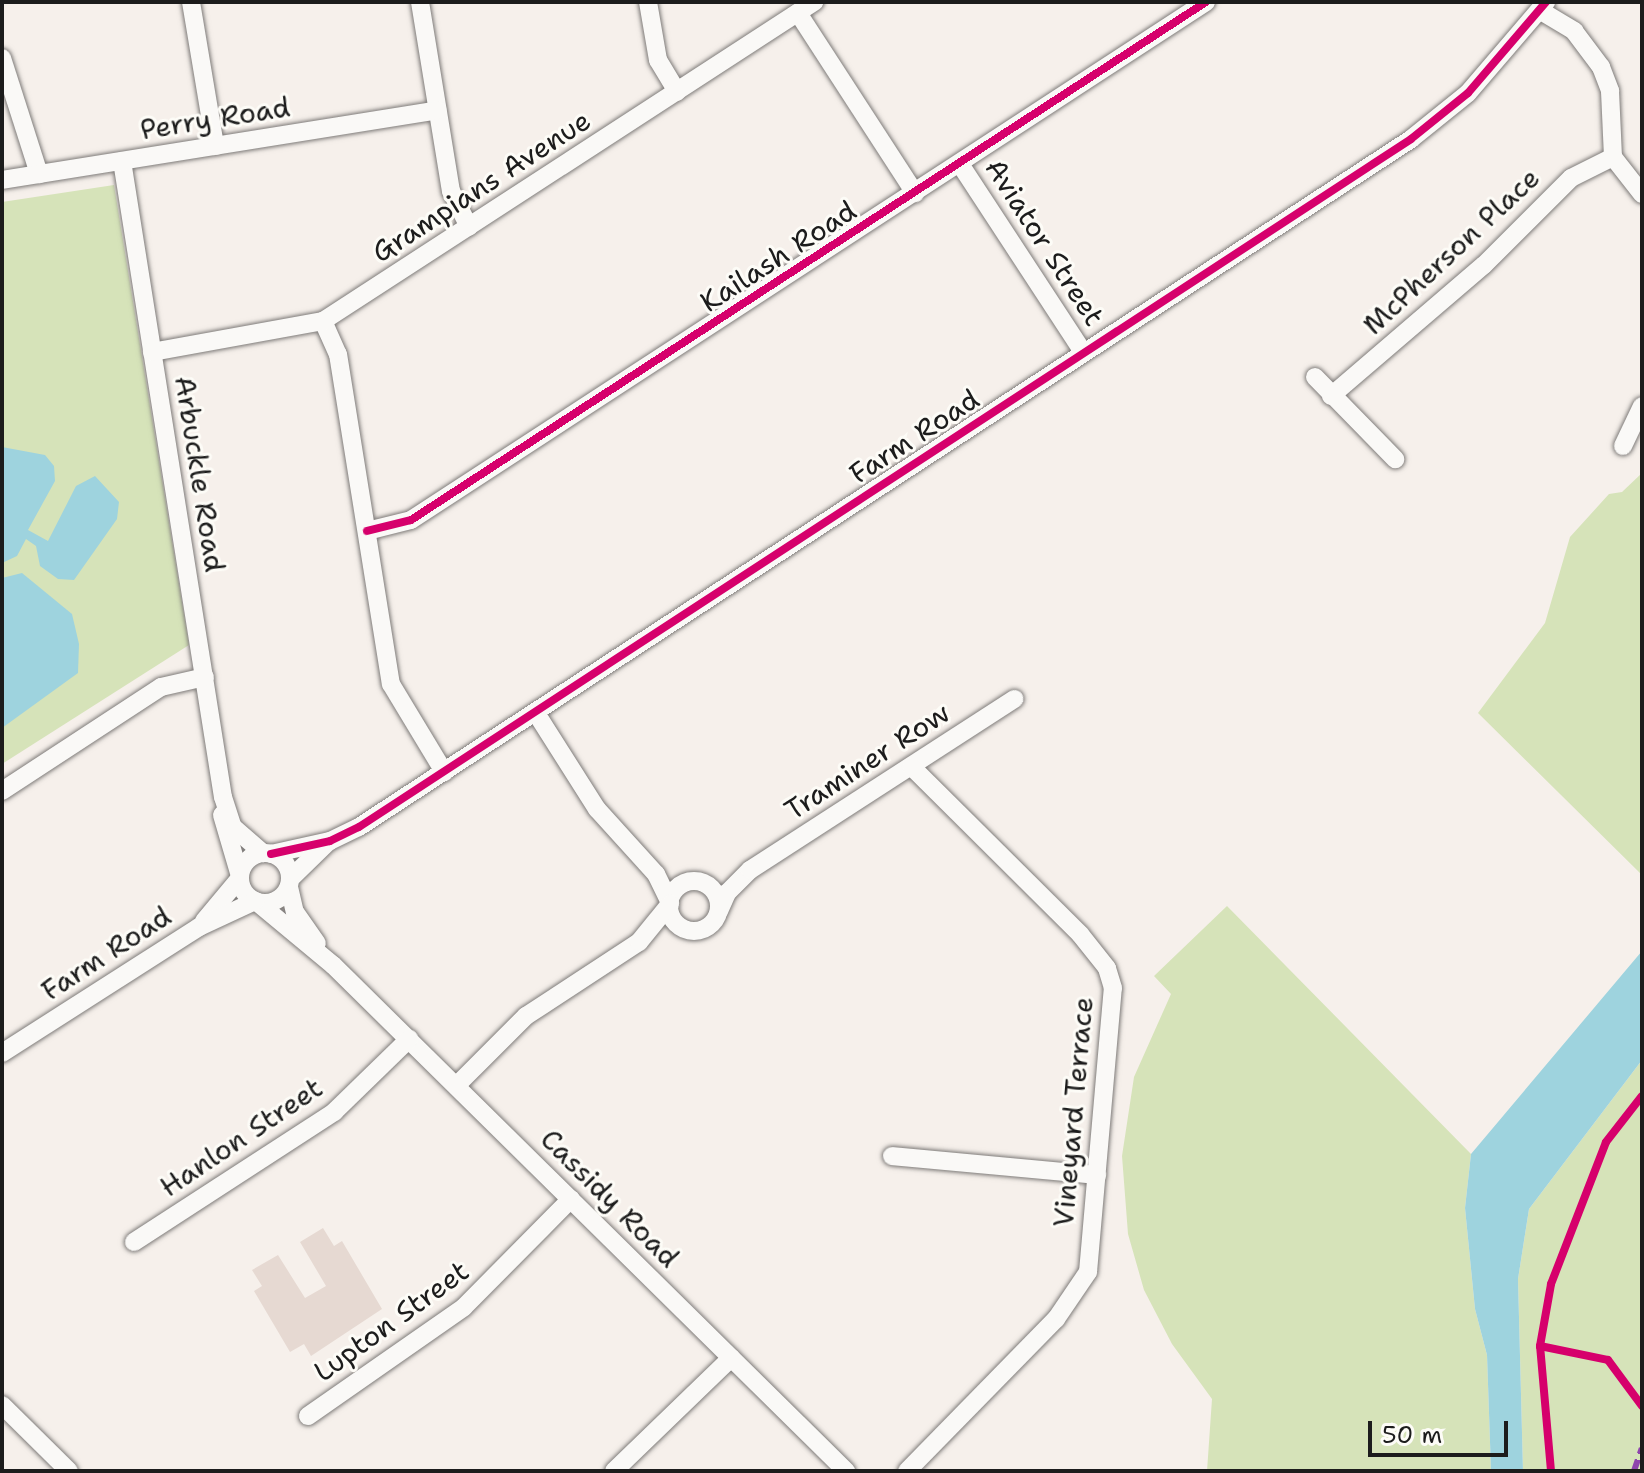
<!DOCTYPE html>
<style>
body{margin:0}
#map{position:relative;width:1644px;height:1473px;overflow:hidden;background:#f6f0eb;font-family:"Shantell Sans",sans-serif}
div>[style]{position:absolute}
.green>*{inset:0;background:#d6e3b9}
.water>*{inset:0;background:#9ed3de}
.building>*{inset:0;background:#e6d9d2}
.roads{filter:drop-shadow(0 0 2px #7e7b79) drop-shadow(0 0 2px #7e7b79)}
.minor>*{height:18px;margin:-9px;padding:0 9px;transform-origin:9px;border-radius:9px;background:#faf9f7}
.minor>.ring{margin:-9px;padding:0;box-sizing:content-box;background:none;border:18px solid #faf9f7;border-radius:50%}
.quiet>*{height:6px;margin-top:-3px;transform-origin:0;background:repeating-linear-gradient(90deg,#8e44ad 0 12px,transparent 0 18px)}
.cycleway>*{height:8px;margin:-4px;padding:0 4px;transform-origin:4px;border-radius:4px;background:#d6006c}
span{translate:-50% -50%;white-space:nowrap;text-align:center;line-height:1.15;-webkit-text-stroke:6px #fdfcf7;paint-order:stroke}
.street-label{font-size:28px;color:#1c1c1c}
.frame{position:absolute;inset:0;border:4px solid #1c1c1c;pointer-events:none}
.scale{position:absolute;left:1368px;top:1421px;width:140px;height:36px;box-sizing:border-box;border:4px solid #1c1c1c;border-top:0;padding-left:10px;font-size:24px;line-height:28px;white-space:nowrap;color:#1c1c1c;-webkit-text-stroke:6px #fdfcf7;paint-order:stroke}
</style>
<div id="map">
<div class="green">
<i style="clip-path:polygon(114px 185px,189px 645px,2px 764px,2px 202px)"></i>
<i style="clip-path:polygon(1642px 473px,1642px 875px,1478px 713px,1545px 623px,1570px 537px,1609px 494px,1622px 492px)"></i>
<i style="clip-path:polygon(1227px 906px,1471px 1154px,1465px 1208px,1475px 1309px,1487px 1355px,1491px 1471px,1207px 1471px,1212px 1399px,1172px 1344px,1144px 1290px,1128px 1234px,1122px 1156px,1134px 1077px,1171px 994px,1154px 976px)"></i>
<i style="clip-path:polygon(1642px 1060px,1642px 1471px,1523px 1471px,1518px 1279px,1529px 1209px)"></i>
</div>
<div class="water">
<i style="clip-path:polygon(2px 447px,45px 455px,54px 466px,55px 481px,28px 530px,48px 541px,76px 486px,95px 476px,119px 502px,117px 519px,74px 580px,58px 579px,40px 566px,36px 546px,26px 539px,17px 556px,2px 563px)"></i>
<i style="clip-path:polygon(22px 573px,72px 614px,79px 644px,78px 673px,2px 728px,2px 578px)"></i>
<i style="clip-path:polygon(1642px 951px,1642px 1060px,1529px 1209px,1518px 1279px,1523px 1471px,1491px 1471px,1487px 1355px,1475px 1309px,1465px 1208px,1471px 1154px)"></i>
</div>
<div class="building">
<i style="clip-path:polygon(323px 1228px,334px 1246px,342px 1241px,382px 1309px,311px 1356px,304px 1344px,290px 1352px,254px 1291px,262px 1286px,252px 1270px,278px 1255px,305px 1298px,326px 1286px,300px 1242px)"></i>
</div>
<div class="roads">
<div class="minor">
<i style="left:191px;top:2px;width:146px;rotate:80.5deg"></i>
<i style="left:420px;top:2px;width:192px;rotate:80.7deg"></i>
<i style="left:451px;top:191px;width:40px;rotate:63.4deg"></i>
<i style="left:648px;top:2px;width:59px;rotate:80.2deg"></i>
<i style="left:658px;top:60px;width:37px;rotate:59deg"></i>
<i style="left:1541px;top:11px;width:39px;rotate:31deg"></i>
<i style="left:1574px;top:31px;width:45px;rotate:53.1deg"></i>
<i style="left:1601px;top:67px;width:26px;rotate:69deg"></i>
<i style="left:1610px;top:91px;width:66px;rotate:87.4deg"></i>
<i style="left:1613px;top:157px;width:47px;rotate:51.9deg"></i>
<i style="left:798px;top:13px;width:215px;rotate:57deg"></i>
<i style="left:2px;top:58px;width:122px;rotate:72.3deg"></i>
<i style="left:122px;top:161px;width:644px;rotate:80.98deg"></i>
<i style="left:223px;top:797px;width:32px;rotate:72deg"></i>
<i style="left:233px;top:827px;width:40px;rotate:41deg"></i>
<i style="left:960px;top:164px;width:225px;rotate:56.8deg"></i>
<i style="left:2px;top:180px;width:441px;rotate:-9.1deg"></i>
<i style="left:323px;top:321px;width:36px;rotate:66deg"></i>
<i style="left:338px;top:354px;width:334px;rotate:80.9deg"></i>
<i style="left:391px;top:684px;width:103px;rotate:58.9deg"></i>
<i style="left:152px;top:352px;width:174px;rotate:-10.3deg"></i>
<i style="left:323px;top:321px;width:586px;rotate:-33.01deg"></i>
<i style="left:1315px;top:377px;width:115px;rotate:45.7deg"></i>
<i style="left:1331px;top:396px;width:201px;rotate:-40.6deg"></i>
<i style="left:1484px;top:265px;width:123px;rotate:-45deg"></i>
<i style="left:1571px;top:178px;width:47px;rotate:-26.6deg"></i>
<i style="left:1623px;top:446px;width:44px;rotate:-64.6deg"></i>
<i style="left:367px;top:531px;width:45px;rotate:-14deg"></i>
<i style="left:411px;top:520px;width:949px;rotate:-33.09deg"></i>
<i style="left:536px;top:713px;width:114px;rotate:57.6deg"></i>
<i style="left:597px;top:809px;width:88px;rotate:47.8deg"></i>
<i style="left:656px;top:874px;width:32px;rotate:64deg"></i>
<i style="left:2px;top:791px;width:190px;rotate:-33.2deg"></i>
<i style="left:161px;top:687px;width:45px;rotate:-12.8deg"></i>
<i style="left:222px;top:815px;width:64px;rotate:73.6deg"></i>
<i class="ring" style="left:240px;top:853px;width:32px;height:32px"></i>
<i style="left:271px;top:854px;width:60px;rotate:-12.4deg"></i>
<i style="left:330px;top:841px;width:32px;rotate:-26deg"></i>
<i style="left:359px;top:827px;width:1257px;rotate:-33.18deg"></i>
<i style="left:1411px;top:139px;width:73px;rotate:-38.9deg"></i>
<i style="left:1468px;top:93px;width:120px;rotate:-49.4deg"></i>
<i style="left:290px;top:879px;width:53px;rotate:-44.2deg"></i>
<i class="ring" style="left:669px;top:881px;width:32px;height:32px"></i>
<i style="left:289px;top:887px;width:26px;rotate:77deg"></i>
<i style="left:295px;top:912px;width:38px;rotate:55deg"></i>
<i style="left:257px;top:902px;width:99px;rotate:39.7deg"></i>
<i style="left:333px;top:965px;width:721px;rotate:44.61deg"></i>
<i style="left:719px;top:911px;width:20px;rotate:-66deg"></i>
<i style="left:727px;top:893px;width:33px;rotate:-45deg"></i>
<i style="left:750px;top:870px;width:315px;rotate:-32.9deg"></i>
<i style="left:204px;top:921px;width:56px;rotate:-50.1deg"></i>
<i style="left:2px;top:1053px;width:234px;rotate:-32.6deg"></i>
<i style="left:199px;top:927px;width:62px;rotate:-24.9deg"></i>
<i style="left:457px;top:1085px;width:98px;rotate:-45deg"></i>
<i style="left:526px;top:1016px;width:135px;rotate:-33.2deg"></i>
<i style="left:639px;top:942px;width:49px;rotate:-50.8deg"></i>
<i style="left:892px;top:1156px;width:206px;rotate:5.3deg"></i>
<i style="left:134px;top:1242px;width:239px;rotate:-33deg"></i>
<i style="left:334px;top:1112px;width:105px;rotate:-44.2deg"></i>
<i style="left:2px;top:1405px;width:94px;rotate:44.6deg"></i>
<i style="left:308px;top:1416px;width:190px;rotate:-34.9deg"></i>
<i style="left:464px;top:1307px;width:152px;rotate:-45.3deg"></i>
<i style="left:614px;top:1471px;width:163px;rotate:-44deg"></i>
<i style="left:907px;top:1471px;width:213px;rotate:-45.6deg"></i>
<i style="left:1056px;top:1319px;width:57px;rotate:-55.8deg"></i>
<i style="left:1088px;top:1272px;width:285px;rotate:-85deg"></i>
<i style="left:1113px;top:988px;width:21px;rotate:-107deg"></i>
<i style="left:1107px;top:968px;width:43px;rotate:-128.5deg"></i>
<i style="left:1080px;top:934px;width:238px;rotate:-135.2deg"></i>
</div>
</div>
<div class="quiet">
<i style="left:1634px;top:1471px;width:24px;rotate:-71deg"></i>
</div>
<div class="cycleway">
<i style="left:367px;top:531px;width:45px;rotate:-14deg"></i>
<i style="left:411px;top:520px;width:949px;rotate:-33.09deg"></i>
<i style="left:271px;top:854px;width:60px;rotate:-12.4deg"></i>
<i style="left:330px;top:841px;width:32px;rotate:-26deg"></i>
<i style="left:359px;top:827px;width:1257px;rotate:-33.18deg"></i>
<i style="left:1411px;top:139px;width:73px;rotate:-38.9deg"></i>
<i style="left:1468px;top:93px;width:120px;rotate:-49.4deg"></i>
<i style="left:1540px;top:1346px;width:69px;rotate:11.6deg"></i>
<i style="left:1608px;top:1360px;width:57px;rotate:53.5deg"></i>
<i style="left:1551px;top:1471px;width:125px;rotate:-95deg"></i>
<i style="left:1540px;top:1346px;width:63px;rotate:-79.9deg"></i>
<i style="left:1551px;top:1284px;width:152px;rotate:-68.8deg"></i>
<i style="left:1606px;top:1142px;width:58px;rotate:-52deg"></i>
</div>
<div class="street-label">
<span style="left:215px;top:118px;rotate:-9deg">Perry Road</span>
<span style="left:481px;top:186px;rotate:-33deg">Grampians Avenue</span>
<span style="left:1045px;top:242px;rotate:57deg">Aviator Street</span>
<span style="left:1451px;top:251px;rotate:-43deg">McPherson Place</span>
<span style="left:778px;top:256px;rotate:-33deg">Kailash Road</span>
<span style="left:914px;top:436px;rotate:-33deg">Farm Road</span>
<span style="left:200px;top:474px;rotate:81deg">Arbuckle Road</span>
<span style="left:867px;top:761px;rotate:-33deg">Traminer Row</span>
<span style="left:106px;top:953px;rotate:-33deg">Farm Road</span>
<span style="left:1073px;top:1112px;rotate:-85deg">Vineyard Terrace</span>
<span style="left:241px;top:1137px;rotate:-34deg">Hanlon Street</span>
<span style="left:610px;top:1198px;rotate:45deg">Cassidy Road</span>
<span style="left:391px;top:1321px;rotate:-36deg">Lupton Street</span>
</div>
<div class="frame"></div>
<div class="scale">50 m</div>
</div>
